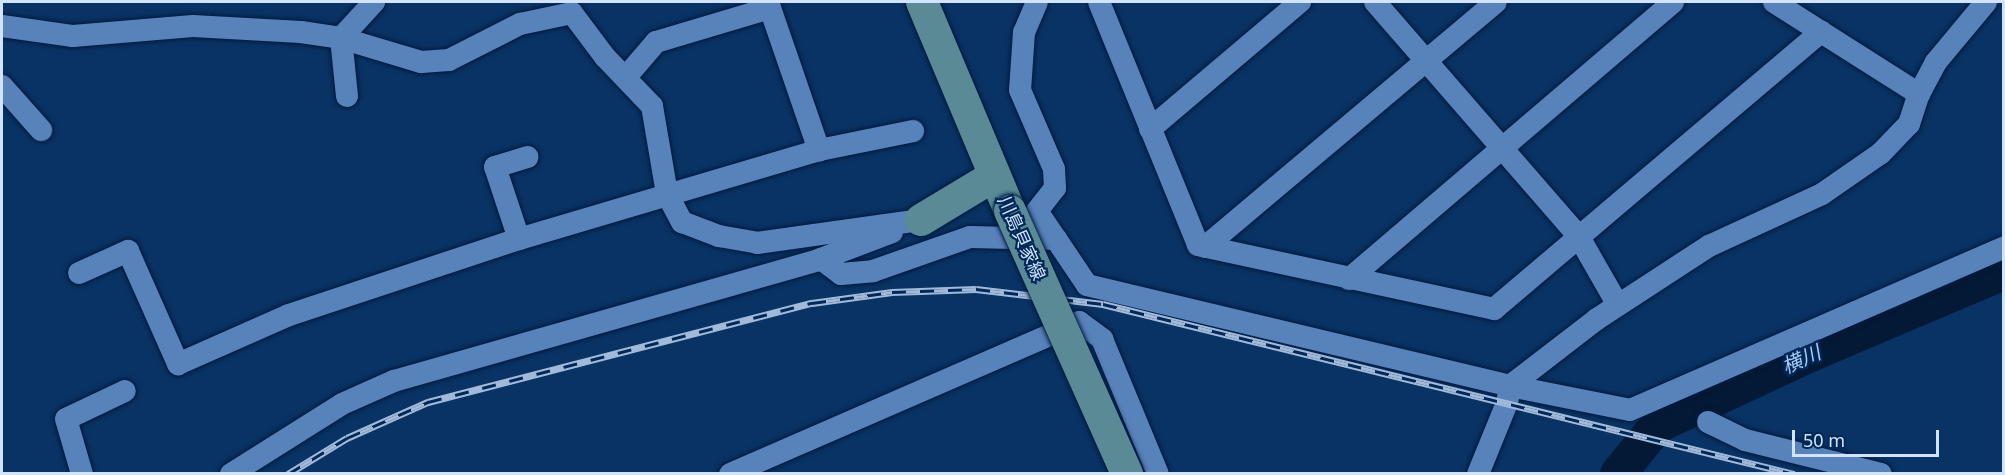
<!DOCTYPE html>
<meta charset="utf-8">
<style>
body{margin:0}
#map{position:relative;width:2005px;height:475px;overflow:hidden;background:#093364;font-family:"Noto Sans","Noto Sans JP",sans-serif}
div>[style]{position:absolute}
.river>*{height:36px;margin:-18px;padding:0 18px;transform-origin:18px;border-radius:18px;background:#041935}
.roads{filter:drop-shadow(0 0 2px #001a3f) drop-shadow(0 0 2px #001a3f)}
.street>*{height:22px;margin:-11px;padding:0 11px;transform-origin:11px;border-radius:11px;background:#5882ba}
.secondary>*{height:32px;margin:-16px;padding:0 16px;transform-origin:16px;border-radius:16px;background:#5a8a95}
.rail>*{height:7px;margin-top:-3.5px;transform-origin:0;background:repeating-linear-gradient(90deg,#002858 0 14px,#a2bad9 0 28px);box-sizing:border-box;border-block:2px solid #a2bad9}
.bridges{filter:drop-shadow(0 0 2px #001a3f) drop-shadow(0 0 2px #001a3f)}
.secondary-bridge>*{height:32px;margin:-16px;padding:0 16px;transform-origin:16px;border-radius:16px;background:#5a8a95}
span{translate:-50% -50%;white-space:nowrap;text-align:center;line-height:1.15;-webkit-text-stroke:4.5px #002858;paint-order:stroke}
.street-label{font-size:18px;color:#d2e4fd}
.water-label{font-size:20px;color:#aacbf8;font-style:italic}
.frame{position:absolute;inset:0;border:3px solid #d2e4fd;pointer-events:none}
.scale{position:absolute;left:1792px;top:430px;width:147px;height:27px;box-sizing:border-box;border:3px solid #d2e4fd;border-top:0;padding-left:8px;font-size:18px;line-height:21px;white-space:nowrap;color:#d2e4fd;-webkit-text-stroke:4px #002858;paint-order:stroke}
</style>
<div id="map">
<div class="river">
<i style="left:1618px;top:474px;width:63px;rotate:-50.8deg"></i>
<i style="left:1658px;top:425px;width:166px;rotate:-25deg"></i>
<i style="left:1808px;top:355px;width:213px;rotate:-23deg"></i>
</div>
<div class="roads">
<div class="street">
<i style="left:768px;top:2px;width:157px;rotate:71deg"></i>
<i style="left:1037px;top:2px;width:33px;rotate:113deg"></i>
<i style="left:1024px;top:32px;width:58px;rotate:93.9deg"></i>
<i style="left:1020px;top:90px;width:86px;rotate:66.7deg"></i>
<i style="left:1054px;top:169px;width:19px;rotate:87deg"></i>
<i style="left:1055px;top:188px;width:29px;rotate:128deg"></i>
<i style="left:1037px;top:211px;width:34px;rotate:56deg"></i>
<i style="left:1099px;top:2px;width:262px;rotate:67.8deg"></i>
<i style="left:1198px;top:245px;width:303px;rotate:12.2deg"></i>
<i style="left:1494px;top:309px;width:429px;rotate:-40.3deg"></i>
<i style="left:1375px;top:2px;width:311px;rotate:49deg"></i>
<i style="left:1579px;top:237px;width:78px;rotate:60.2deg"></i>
<i style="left:1774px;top:2px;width:172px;rotate:32.4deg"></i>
<i style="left:2px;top:26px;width:72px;rotate:8deg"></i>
<i style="left:73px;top:36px;width:120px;rotate:-4.8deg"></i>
<i style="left:193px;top:26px;width:108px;rotate:3.2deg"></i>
<i style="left:301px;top:32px;width:40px;rotate:8.5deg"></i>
<i style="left:341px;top:38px;width:84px;rotate:16.7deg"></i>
<i style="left:421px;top:62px;width:28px;rotate:-4deg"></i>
<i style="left:449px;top:60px;width:80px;rotate:-26.9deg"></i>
<i style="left:520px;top:24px;width:53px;rotate:-11.9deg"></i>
<i style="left:572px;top:13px;width:55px;rotate:53.1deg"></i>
<i style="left:605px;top:57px;width:68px;rotate:46.2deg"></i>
<i style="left:652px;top:106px;width:89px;rotate:80.3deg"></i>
<i style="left:667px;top:194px;width:32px;rotate:62deg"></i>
<i style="left:682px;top:222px;width:40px;rotate:21deg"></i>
<i style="left:719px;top:236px;width:39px;rotate:10deg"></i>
<i style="left:757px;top:243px;width:166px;rotate:-8deg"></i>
<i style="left:626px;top:77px;width:46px;rotate:-49.4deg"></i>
<i style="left:656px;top:42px;width:119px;rotate:-16.6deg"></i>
<i style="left:2px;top:86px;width:59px;rotate:48.4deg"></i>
<i style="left:347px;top:96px;width:58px;rotate:-95.9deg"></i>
<i style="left:341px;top:38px;width:49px;rotate:-47.5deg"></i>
<i style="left:1150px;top:129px;width:197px;rotate:-40.3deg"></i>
<i style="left:519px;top:239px;width:76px;rotate:-108.4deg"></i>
<i style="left:495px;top:167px;width:34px;rotate:-17deg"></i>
<i style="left:1205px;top:247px;width:380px;rotate:-40.1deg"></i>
<i style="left:821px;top:259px;width:25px;rotate:37deg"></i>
<i style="left:841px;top:274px;width:32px;rotate:-5deg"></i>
<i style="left:873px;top:271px;width:103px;rotate:-19.3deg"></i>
<i style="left:970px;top:237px;width:86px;rotate:1.3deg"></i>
<i style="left:1056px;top:239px;width:55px;rotate:56deg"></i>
<i style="left:1087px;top:285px;width:435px;rotate:13.4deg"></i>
<i style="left:1510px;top:386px;width:122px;rotate:11.3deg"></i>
<i style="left:1630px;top:410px;width:408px;rotate:-23.5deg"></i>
<i style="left:79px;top:273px;width:54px;rotate:-24.2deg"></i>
<i style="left:128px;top:251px;width:124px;rotate:66.1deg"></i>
<i style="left:178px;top:364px;width:121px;rotate:-23.8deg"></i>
<i style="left:289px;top:315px;width:242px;rotate:-18.3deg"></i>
<i style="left:519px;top:239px;width:313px;rotate:-16.5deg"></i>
<i style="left:819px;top:150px;width:96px;rotate:-11.4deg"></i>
<i style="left:1349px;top:279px;width:426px;rotate:-40.5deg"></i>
<i style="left:1708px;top:422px;width:41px;rotate:25.9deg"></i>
<i style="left:1745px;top:440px;width:140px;rotate:14deg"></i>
<i style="left:82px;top:474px;width:57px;rotate:-106.2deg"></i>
<i style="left:66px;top:419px;width:65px;rotate:-25.4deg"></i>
<i style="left:231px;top:474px;width:131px;rotate:-32.2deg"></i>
<i style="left:342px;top:404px;width:57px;rotate:-23.9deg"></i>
<i style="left:394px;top:381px;width:444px;rotate:-15.9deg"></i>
<i style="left:821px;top:259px;width:76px;rotate:-20.8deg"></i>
<i style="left:730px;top:474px;width:381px;rotate:-23.5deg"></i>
<i style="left:1079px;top:322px;width:29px;rotate:36deg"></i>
<i style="left:1102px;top:339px;width:146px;rotate:67.5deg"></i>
<i style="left:1478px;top:474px;width:77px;rotate:-67.8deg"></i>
<i style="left:1507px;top:403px;width:17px;rotate:-80deg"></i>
<i style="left:1510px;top:386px;width:110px;rotate:-37.6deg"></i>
<i style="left:1597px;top:319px;width:134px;rotate:-33.1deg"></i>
<i style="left:1709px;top:246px;width:124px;rotate:-24.7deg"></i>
<i style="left:1822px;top:194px;width:72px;rotate:-34.8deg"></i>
<i style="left:1881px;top:153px;width:40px;rotate:-46deg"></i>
<i style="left:1909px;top:124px;width:32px;rotate:-72deg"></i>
<i style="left:1919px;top:94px;width:36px;rotate:-62deg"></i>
<i style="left:1936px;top:62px;width:78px;rotate:-50.2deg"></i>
</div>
<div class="secondary">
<i style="left:922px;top:2px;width:227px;rotate:67.2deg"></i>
<i style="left:921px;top:220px;width:85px;rotate:-31.1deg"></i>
</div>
</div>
<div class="rail">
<i style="left:288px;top:474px;width:69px;rotate:-31.4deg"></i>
<i style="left:347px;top:438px;width:89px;rotate:-24deg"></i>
<i style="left:428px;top:402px;width:397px;rotate:-14.5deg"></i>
<i style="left:812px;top:303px;width:81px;rotate:-7.8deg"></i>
<i style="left:892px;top:292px;width:84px;rotate:-2deg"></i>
<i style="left:976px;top:289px;width:128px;rotate:6.7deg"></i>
<i style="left:1103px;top:304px;width:712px;rotate:13.82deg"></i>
</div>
<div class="bridges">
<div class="secondary-bridge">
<i style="left:1010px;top:211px;width:288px;rotate:66deg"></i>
</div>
</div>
<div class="street-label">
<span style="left:1022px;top:238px;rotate:66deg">川島貝家線</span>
</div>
<div class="water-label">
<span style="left:1801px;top:359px;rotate:-24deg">横川</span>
</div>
<div class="frame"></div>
<div class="scale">50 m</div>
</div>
